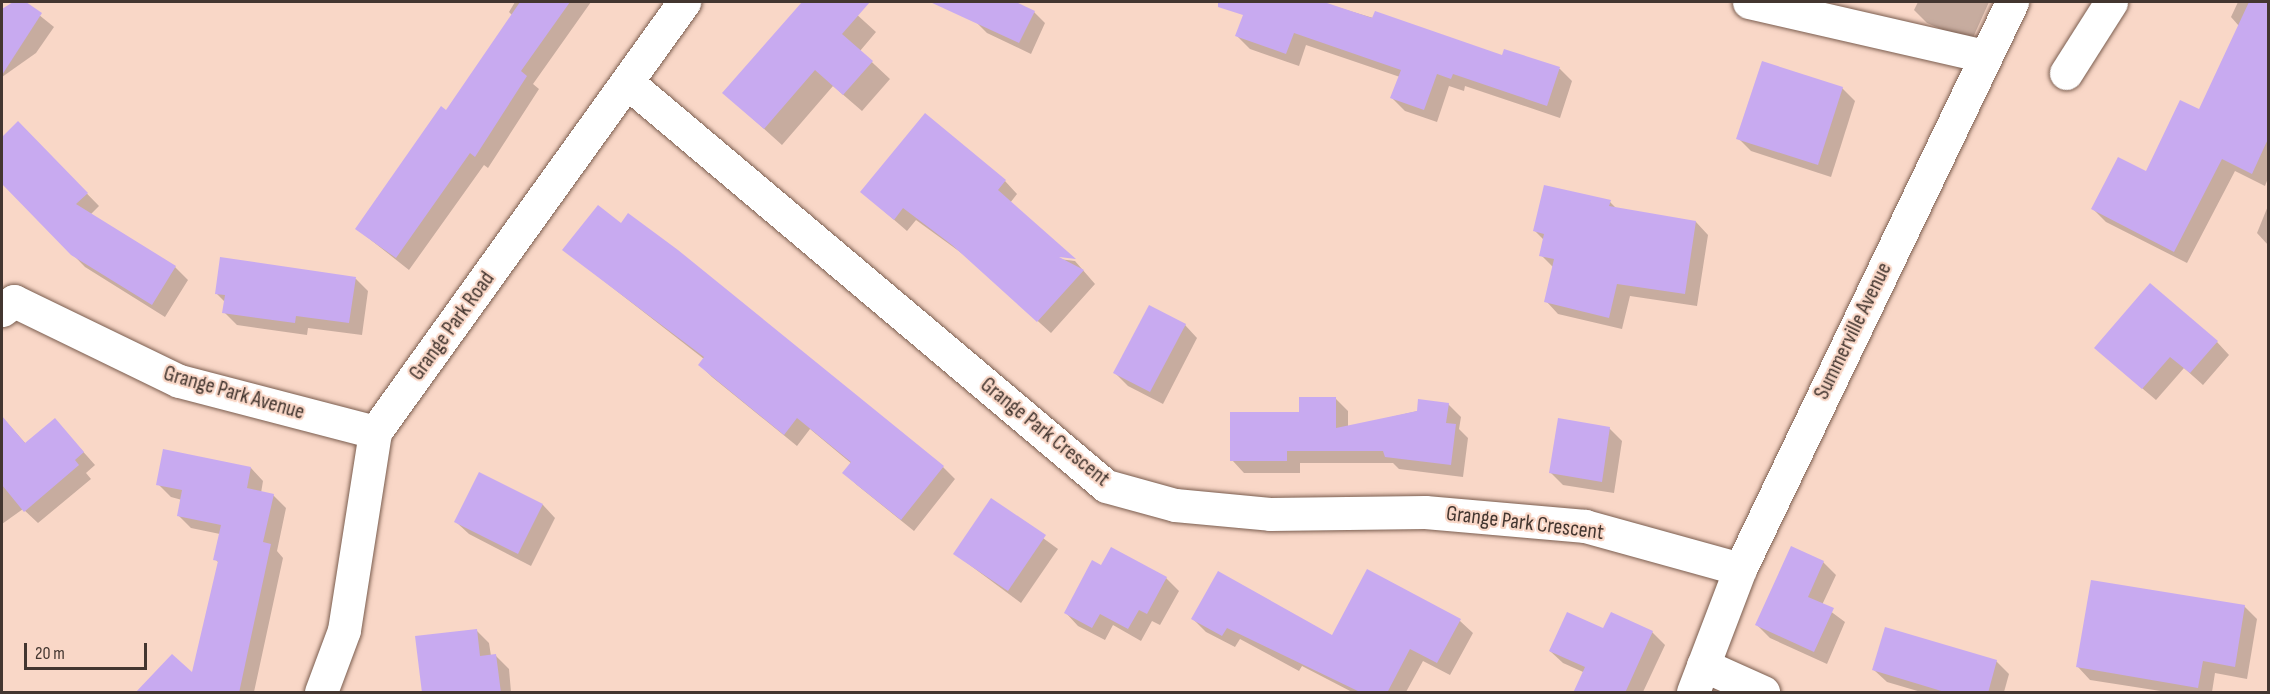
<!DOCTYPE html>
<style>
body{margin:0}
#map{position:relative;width:2270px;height:694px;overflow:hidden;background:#f9d7c7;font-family:"Sofia Sans Condensed",sans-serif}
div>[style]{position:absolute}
.shadow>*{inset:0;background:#0003}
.building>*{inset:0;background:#c8aaf0}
.roads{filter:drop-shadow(0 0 2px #7a5d4f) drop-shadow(0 0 2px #7a5d4f)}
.minor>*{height:33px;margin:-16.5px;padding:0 16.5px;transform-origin:16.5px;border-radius:16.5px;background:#fff}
span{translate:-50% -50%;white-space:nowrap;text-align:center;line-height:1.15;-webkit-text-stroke:4.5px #f9d7c7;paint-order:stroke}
.street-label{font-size:22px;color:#433630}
.frame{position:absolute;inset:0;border:3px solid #433630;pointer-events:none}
.scale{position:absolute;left:24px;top:643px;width:123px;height:27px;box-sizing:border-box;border:3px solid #433630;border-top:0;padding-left:8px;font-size:18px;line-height:21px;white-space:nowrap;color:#433630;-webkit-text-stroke:4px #f9d7c7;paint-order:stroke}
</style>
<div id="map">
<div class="shadow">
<i style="clip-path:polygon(14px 2px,23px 2px,54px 27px,36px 53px,2px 77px,2px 11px)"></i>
<i style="clip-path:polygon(515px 2px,591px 2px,533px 84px,539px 89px,488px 168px,484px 165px,409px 270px,357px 229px,447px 112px,512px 15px,509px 12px)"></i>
<i style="clip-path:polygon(826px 2px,843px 2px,876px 32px,860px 51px,890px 79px,862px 111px,833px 86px,782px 145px,724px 93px)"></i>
<i style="clip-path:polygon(975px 2px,1012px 2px,1034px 12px,1045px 23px,1031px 54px,987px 33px,976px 22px,983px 6px)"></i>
<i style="clip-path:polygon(1249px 2px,1320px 2px,1503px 57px,1505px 51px,1560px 69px,1572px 81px,1560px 118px,1465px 86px,1464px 91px,1449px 86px,1437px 122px,1405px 111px,1392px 98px,1400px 77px,1306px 45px,1299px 66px,1250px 49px,1237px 36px)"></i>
<i style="clip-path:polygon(1918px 2px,1989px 2px,1971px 42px,1927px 23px,1914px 10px)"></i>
<i style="clip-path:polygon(2238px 2px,2268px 2px,2268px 178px,2265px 186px,2235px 171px,2187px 263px,2106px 222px,2093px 209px,2147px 173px,2200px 111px,2239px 26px,2231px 17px)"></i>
<i style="clip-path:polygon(1842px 88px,1855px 101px,1831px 177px,1751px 151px,1738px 138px)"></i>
<i style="clip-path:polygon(18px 123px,99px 206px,90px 215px,175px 267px,188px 280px,165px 317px,85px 267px,2px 182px,2px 139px)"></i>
<i style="clip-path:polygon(1005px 181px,1017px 194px,1010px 203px,1051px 258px,1075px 261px,1095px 284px,1051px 333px,967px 257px,916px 220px,907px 231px,862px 192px)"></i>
<i style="clip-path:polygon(1610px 202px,1617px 209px,1696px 222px,1708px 235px,1697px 306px,1630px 296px,1622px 329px,1558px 314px,1546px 301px,1554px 268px,1541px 255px,1544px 240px,1535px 231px)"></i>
<i style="clip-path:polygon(2268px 206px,2268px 245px,2257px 233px)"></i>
<i style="clip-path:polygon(564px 250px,943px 467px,955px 479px,914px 531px,857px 485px,844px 473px,852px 464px,810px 429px,797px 446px,712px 377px,700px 365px,704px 359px)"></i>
<i style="clip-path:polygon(356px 279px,368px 291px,362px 335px,308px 328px,307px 335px,237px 325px,224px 312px,225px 302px,216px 293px)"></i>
<i style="clip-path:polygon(1185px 325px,1197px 338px,1163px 404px,1128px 386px,1115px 373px)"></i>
<i style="clip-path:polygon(2217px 342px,2229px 355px,2203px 385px,2184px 368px,2156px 400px,2109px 360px)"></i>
<i style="clip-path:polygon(1336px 399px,1348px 411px,1348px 427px,1448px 404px,1461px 417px,1459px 429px,1468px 438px,1463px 477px,1399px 469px,1393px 463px,1300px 463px,1300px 473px,1244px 473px,1232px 460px,1301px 413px)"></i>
<i style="clip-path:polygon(2px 417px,26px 444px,55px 420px,95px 465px,86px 473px,91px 479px,38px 523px,23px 509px,2px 524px)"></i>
<i style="clip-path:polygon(1609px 428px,1622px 441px,1614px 493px,1563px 485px,1551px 473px)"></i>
<i style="clip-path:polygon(251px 468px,263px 481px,261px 493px,273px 495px,286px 508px,277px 551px,283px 558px,254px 692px,163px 692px,193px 675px,219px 563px,215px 559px,220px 534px,191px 528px,178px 515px,182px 500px,171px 497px,158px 484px)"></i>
<i style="clip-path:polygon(480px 474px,543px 505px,555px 518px,531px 566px,469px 534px,456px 522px)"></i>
<i style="clip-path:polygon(991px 500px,1058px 549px,1021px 603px,955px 554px)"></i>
<i style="clip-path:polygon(1823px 562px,1836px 575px,1822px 605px,1845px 622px,1827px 664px,1770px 638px,1757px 625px)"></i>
<i style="clip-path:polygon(1166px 578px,1179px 591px,1160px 625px,1152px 621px,1141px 641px,1113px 625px,1105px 640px,1078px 626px,1066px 613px)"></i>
<i style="clip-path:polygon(2244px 606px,2257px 619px,2247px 679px,2215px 673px,2212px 692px,2167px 692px,2090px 680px,2078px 667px)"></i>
<i style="clip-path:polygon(1193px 619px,1332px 637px,1460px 621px,1473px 633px,1450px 675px,1423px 661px,1406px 692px,1352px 692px,1302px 666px,1299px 671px,1240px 639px,1235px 647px,1206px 632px)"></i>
<i style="clip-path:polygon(476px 630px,489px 643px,491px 656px,496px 656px,509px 669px,511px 692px,423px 692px)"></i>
<i style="clip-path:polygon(1604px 630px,1652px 632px,1665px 645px,1643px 692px,1628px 692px,1563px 663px,1550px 651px)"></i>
<i style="clip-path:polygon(1996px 661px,2009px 674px,2004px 692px,1921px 692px,1887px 682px,1874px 670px)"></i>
</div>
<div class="building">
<i style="clip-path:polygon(13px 2px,26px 2px,42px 13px,2px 75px,2px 9px)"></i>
<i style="clip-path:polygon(520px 2px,570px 2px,521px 71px,527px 76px,475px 157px,470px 153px,396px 258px,355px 229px,441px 106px,446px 110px)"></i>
<i style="clip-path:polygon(802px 2px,870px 2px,842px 34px,873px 61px,843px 95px,815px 70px,764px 129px,722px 93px)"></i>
<i style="clip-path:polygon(930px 2px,1016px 2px,1035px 11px,1019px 43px)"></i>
<i style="clip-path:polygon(1218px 2px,1324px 2px,1372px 18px,1375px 11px,1502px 55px,1504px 49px,1560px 67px,1547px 106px,1453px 74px,1451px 79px,1437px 74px,1424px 110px,1390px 98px,1401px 70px,1294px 33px,1286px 54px,1235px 36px,1243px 15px,1218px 7px)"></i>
<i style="clip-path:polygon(2249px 2px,2268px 2px,2268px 139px,2252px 174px,2222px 159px,2174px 252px,2091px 209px,2118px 157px,2146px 171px,2180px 100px,2199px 109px)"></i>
<i style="clip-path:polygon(1762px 61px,1843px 87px,1818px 165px,1736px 139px)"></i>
<i style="clip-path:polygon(925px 113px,1006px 180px,998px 190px,1076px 259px,1059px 257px,1084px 270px,1037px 322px,952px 245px,903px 208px,894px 220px,860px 192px)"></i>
<i style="clip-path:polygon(18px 121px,88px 193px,76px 204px,176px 266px,152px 305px,71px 255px,2px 184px,2px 137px)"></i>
<i style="clip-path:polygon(1544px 185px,1611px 200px,1609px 206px,1696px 221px,1685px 294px,1617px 284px,1609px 318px,1544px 302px,1554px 259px,1539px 256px,1544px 234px,1533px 231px)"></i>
<i style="clip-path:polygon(598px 205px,621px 223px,628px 213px,678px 250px,944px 466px,901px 520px,842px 473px,851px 462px,797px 418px,784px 435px,698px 365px,704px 357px,562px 250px)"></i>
<i style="clip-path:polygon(220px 257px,356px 277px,349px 323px,296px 316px,295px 323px,222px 313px,225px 295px,215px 294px)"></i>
<i style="clip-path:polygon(2150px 283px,2218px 341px,2190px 373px,2170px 357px,2142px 389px,2094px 348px)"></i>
<i style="clip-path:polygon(1149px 305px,1186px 324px,1150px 392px,1113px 373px)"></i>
<i style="clip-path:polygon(1299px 397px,1336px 397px,1336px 428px,1417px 411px,1418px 399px,1449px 403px,1446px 423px,1456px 424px,1451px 465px,1385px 457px,1383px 451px,1287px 451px,1287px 461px,1230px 461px,1230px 412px,1299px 412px)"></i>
<i style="clip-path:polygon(2px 416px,25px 443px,55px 418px,84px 452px,75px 460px,79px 465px,24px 512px,2px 485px)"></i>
<i style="clip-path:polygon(1558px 418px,1610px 427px,1602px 482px,1549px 473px)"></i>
<i style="clip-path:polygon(163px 449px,251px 467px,247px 488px,274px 494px,263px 542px,271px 544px,239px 693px,135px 693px,172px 654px,192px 672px,218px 561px,213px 560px,221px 525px,177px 516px,182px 490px,156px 485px)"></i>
<i style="clip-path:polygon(479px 472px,543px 504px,518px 554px,454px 522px)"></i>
<i style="clip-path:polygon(991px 498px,1046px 535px,1008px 591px,953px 554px)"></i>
<i style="clip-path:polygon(1791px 546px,1824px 561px,1808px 597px,1834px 608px,1814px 652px,1755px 625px)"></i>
<i style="clip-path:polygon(1111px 547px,1167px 577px,1147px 614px,1139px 610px,1128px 629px,1100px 614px,1092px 628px,1064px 613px,1092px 560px,1101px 565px)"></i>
<i style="clip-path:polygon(1367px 569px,1461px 619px,1437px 663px,1410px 649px,1387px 693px,1362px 693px,1227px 628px,1222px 636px,1191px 619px,1218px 571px,1332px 635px)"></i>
<i style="clip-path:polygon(2091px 580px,2245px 605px,2235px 667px,2203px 661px,2198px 688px,2076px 667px)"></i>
<i style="clip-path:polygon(1567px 612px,1603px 628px,1611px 612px,1653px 631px,1625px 693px,1573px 693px,1585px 667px,1549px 651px)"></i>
<i style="clip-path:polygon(1885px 627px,1997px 660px,1988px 693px,1948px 693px,1872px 670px)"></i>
<i style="clip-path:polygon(477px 629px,480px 656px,496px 654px,501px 693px,422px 693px,415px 636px)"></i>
</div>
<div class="roads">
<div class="minor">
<i style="left:1749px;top:2px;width:242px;rotate:12.9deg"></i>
<i style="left:2066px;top:73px;width:84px;rotate:-57.6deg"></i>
<i style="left:628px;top:83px;width:625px;rotate:40.13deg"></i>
<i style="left:1106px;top:486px;width:72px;rotate:15.4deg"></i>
<i style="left:1175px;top:505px;width:95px;rotate:5.4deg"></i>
<i style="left:1270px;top:514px;width:155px;rotate:-0.7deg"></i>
<i style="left:1425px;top:512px;width:161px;rotate:5deg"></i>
<i style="left:1585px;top:526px;width:161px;rotate:15.5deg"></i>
<i style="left:2px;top:310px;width:15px;rotate:-37deg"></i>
<i style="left:14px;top:301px;width:183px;rotate:25.9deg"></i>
<i style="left:179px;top:381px;width:203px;rotate:14.6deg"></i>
<i style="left:1703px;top:665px;width:66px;rotate:24.2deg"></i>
<i style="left:321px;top:692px;width:66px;rotate:-69.6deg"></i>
<i style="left:344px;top:630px;width:200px;rotate:-81.1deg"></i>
<i style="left:375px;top:432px;width:530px;rotate:-54.3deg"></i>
<i style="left:1693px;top:692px;width:132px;rotate:-69.1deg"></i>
<i style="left:1740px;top:569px;width:629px;rotate:-64.37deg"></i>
</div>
</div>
<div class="street-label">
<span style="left:452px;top:326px;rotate:-54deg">Grange Park Road</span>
<span style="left:1853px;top:331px;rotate:-64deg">Summerville Avenue</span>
<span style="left:234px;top:393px;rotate:16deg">Grange Park Avenue</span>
<span style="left:1045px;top:432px;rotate:39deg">Grange Park Crescent</span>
<span style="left:1525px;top:523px;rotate:7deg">Grange Park Crescent</span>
</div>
<div class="frame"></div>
<div class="scale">20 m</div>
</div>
